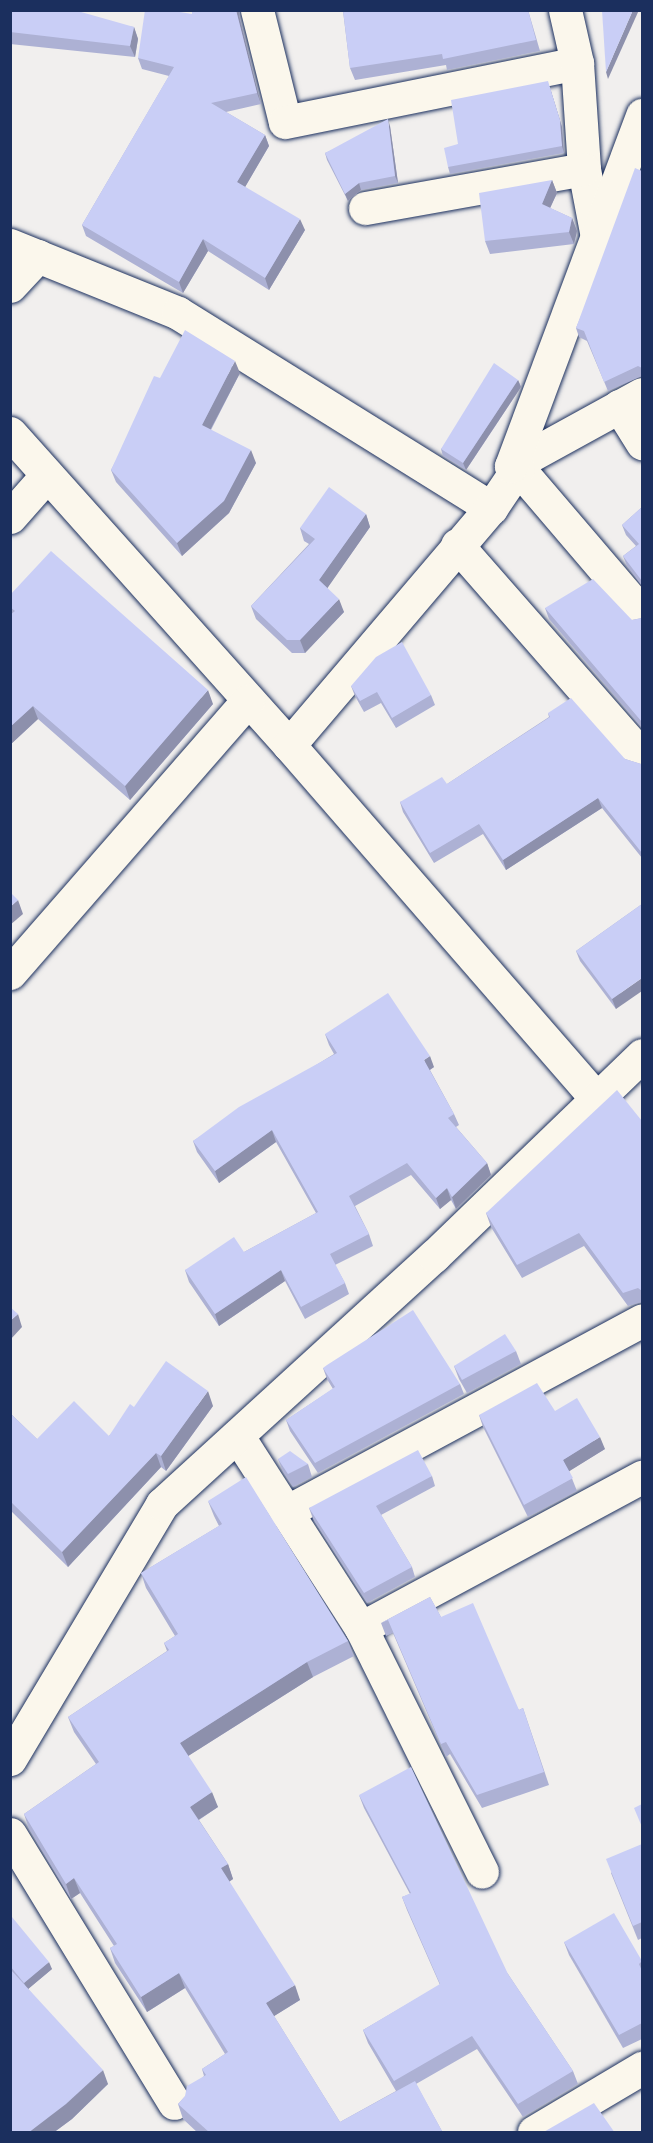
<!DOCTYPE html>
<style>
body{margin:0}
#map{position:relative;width:653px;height:2143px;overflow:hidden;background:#f1efee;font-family:Kalam,sans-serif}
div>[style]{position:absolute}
.roads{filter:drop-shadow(0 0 2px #1b2f5e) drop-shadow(0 0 2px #1b2f5e)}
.minor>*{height:33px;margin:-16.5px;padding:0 16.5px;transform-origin:16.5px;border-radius:16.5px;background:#fbf7ec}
.wall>*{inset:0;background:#adb1d4}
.shaded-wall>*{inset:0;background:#8d90ac}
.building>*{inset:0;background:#c9cef6}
span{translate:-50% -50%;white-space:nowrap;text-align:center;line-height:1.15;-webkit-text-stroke:6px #fbf7ec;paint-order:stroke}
.frame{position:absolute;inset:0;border:12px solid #1b2f5e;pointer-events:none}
</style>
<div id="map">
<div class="roads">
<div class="minor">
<i style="left:257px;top:10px;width:115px;rotate:76deg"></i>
<i style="left:285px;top:122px;width:298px;rotate:-11.4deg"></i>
<i style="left:565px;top:10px;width:54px;rotate:77.2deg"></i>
<i style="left:577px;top:63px;width:106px;rotate:86.2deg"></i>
<i style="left:584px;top:169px;width:69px;rotate:79.2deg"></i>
<i style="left:365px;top:208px;width:222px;rotate:-10.1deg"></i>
<i style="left:10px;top:245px;width:181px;rotate:22deg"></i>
<i style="left:178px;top:313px;width:369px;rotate:31.9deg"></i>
<i style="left:10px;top:286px;width:41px;rotate:-47deg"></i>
<i style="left:619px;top:406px;width:44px;rotate:58.1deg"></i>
<i style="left:10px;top:433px;width:419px;rotate:48.2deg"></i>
<i style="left:289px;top:745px;width:469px;rotate:49deg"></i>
<i style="left:511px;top:466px;width:149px;rotate:-28.8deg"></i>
<i style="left:518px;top:468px;width:191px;rotate:49.5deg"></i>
<i style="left:10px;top:517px;width:56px;rotate:-48.6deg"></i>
<i style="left:457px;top:545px;width:281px;rotate:48.8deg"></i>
<i style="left:289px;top:745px;width:311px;rotate:-49.6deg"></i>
<i style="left:491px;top:508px;width:48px;rotate:-56deg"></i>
<i style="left:518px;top:468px;width:7px;rotate:-164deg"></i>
<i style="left:511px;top:466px;width:375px;rotate:-69.5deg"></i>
<i style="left:10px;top:973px;width:362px;rotate:-48.9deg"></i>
<i style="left:239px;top:1438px;width:226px;rotate:57.3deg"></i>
<i style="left:361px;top:1628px;width:272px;rotate:63.6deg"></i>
<i style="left:286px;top:1512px;width:404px;rotate:-28.3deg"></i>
<i style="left:361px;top:1628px;width:319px;rotate:-28.3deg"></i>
<i style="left:10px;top:1759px;width:297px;rotate:-59.2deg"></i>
<i style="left:162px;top:1504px;width:368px;rotate:-42.4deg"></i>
<i style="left:434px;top:1256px;width:289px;rotate:-44deg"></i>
<i style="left:10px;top:1834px;width:315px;rotate:58.6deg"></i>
<i style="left:534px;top:2132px;width:126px;rotate:-30.7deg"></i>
</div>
</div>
<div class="wall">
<i style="clip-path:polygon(10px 10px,134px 27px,138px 39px,135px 57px,10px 44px)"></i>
<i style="clip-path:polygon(192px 10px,240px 10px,239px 15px,261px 104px,226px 112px,265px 135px,269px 146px,245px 187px,305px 230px,269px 290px,208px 251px,183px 293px,86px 236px,82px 225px,169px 76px,142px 69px,138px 58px,192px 14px)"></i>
<i style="clip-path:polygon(276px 10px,528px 10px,540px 51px,447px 70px,446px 65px,355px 80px,350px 68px,343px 11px)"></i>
<i style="clip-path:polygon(550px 88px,562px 127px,564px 153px,450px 174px,448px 167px,458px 144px)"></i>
<i style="clip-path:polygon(390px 126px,398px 183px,361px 190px,348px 201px,327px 160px,325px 153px)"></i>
<i style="clip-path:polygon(642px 171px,642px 376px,608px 391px,587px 341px,579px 337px,576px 328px)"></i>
<i style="clip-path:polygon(552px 180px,557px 193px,550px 208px,572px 218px,577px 231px,574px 244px,490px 254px,485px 241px)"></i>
<i style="clip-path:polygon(240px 373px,211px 430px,256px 463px,229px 513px,182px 556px,116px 482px,111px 470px,160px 378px)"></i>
<i style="clip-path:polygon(518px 380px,521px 387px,466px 470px,443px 456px,441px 449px)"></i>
<i style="clip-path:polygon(642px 507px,642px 586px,627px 566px,623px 556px,636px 546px,626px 535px,622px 525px)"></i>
<i style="clip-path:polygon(366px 514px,370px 527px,327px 588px,344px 612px,305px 653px,292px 653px,256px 619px,251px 606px,309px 544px,304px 541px,300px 528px)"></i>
<i style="clip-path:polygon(10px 595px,213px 704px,130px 800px,38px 719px,10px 745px)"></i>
<i style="clip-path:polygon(545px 608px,632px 620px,642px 618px,642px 728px,549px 619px)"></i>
<i style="clip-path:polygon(351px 686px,431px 695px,435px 705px,396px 728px,381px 703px,364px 712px,355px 696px)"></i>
<i style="clip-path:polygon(548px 713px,625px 759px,641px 764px,642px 764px,642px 858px,602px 808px,506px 870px,483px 834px,434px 863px,403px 812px,400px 802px,447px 784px,549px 717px)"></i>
<i style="clip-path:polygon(642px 904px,616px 1009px,580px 961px,576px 951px)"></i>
<i style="clip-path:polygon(325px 1034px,434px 1067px,430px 1070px,454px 1114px,459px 1125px,456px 1127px,487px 1163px,491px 1175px,456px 1209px,451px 1200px,440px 1209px,411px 1175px,355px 1206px,369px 1234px,373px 1246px,335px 1265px,345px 1283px,349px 1294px,305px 1319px,285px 1281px,219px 1326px,189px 1282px,185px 1270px,244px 1252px,316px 1213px,276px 1142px,219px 1183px,197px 1152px,193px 1141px,334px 1054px,329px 1045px)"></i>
<i style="clip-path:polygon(642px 1121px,642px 1302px,628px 1306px,584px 1246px,522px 1278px,491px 1227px,486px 1213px)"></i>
<i style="clip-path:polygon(516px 1351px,521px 1364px,467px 1393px,459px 1379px,454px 1366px)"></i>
<i style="clip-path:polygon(323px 1368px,460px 1384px,464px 1394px,318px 1473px,290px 1431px,286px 1420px,333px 1389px,327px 1379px)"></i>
<i style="clip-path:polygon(213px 1406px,166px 1471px,161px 1467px,68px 1567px,10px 1510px,10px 1413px,37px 1439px,109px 1436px,134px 1407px)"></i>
<i style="clip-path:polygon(555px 1411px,605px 1449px,569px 1471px,577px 1491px,528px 1517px,483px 1427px,479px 1415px)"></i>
<i style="clip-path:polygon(278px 1459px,308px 1464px,312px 1477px,293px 1487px,283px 1472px)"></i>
<i style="clip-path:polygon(432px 1476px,435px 1486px,381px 1515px,412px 1567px,415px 1577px,367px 1603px,313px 1519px,309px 1508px)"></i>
<i style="clip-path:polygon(208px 1501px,348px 1641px,354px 1656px,313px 1677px,188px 1756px,218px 1807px,199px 1820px,228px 1864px,233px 1879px,229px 1882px,300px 2000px,274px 2016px,340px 2122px,396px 2091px,368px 2043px,363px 2030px,440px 1985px,407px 1910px,402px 1897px,410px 1894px,364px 1808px,359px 1795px,508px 1974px,573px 2071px,578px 2084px,523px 2117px,477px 2049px,416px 2084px,443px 2133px,198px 2133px,183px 2119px,178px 2104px,204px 2076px,202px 2069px,225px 2054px,185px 1988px,147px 2012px,115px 1963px,110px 1948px,114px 1946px,80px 1893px,71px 1899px,29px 1829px,24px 1814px,96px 1764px,74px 1732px,68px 1717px,167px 1651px,164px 1643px,175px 1636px,146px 1588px,141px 1573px,219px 1526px,214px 1516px)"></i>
<i style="clip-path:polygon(430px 1597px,441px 1617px,519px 1710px,523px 1708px,549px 1785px,482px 1808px,450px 1754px,446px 1757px,393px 1633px,386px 1636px,381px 1623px)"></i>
<i style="clip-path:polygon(642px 1844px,642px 1938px,638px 1940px,611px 1873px)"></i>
<i style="clip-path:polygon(10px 1917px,52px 1969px,28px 1989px,108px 2084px,72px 2119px,53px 2133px,10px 2133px)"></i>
<i style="clip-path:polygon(564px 1942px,642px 1961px,642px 2039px,623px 2048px,569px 1955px)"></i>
</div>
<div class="shaded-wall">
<i style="clip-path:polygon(236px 10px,240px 10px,239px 15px,261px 104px,257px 93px)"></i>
<i style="clip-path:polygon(633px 10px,639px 10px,608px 79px,606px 72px)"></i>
<i style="clip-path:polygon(134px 27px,138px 39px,135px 57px,130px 46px)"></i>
<i style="clip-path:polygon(550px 88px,562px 127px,564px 153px,562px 146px)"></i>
<i style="clip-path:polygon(388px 119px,390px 126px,398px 183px,395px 176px)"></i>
<i style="clip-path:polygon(265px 135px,269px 146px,241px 194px,237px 182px)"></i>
<i style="clip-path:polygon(552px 180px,557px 193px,546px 217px,542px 204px)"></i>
<i style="clip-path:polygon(359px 183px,361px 190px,348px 201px,345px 194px)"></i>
<i style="clip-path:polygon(572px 218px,577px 231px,574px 244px,569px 232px)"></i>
<i style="clip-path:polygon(300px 219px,305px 230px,269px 290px,265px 278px)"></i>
<i style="clip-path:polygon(203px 239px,208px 251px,183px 293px,179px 282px)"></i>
<i style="clip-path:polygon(235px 361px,240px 373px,206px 438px,202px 425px)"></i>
<i style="clip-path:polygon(518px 380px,521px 387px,466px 470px,463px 463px)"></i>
<i style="clip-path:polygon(251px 450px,256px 463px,229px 513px,182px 556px,177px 543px)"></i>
<i style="clip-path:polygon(366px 514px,370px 527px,324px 593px,319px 580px)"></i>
<i style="clip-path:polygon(339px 599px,344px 612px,305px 653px,300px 640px)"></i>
<i style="clip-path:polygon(208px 690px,213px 704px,130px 800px,125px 786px)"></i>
<i style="clip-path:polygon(33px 706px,38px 719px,10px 745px,10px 727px)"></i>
<i style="clip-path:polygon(598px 798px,602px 808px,506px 870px,503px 860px)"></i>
<i style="clip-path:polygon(18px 900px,23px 914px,10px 925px,10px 907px)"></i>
<i style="clip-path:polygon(642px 978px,642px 991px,616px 1009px,612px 999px)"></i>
<i style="clip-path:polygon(430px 1056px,434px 1067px,428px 1071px,424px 1060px)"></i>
<i style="clip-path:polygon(272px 1130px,276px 1142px,219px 1183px,215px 1171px)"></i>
<i style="clip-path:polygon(487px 1163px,491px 1175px,456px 1209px,452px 1197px)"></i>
<i style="clip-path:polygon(447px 1188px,451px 1200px,440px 1209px,436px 1198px)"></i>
<i style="clip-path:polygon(281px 1270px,285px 1281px,219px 1326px,215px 1314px)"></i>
<i style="clip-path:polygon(18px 1314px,22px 1327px,10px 1340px,10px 1321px)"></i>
<i style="clip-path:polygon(208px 1391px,213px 1406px,166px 1471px,161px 1456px)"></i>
<i style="clip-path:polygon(600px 1437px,605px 1449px,568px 1472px,563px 1460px)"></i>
<i style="clip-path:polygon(156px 1453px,161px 1467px,68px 1567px,62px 1552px)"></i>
<i style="clip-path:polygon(307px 1662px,313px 1677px,185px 1758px,180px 1743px)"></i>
<i style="clip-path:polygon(212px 1792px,218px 1807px,195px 1822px,190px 1807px)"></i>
<i style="clip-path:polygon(228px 1864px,233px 1879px,227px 1883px,221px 1868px)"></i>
<i style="clip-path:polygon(74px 1878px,80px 1893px,71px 1899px,66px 1884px)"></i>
<i style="clip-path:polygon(49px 1962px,52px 1969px,27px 1990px,24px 1983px)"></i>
<i style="clip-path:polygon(179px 1973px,185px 1988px,147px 2012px,141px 1997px)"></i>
<i style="clip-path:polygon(295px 1985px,300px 2000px,271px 2018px,266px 2003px)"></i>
<i style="clip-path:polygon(103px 2070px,108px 2084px,72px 2119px,53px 2133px,28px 2133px)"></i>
</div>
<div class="building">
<i style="clip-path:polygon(10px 10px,74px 10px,134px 27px,130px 46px,10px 32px)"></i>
<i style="clip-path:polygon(145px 10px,168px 10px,192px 14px,192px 10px,236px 10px,257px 93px,211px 103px,265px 135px,237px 182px,300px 219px,265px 278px,203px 239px,179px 282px,82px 225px,174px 67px,138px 58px)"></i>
<i style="clip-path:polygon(343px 10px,528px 10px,536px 40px,443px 59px,442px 54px,350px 68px)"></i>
<i style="clip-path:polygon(602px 10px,633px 10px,606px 72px)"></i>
<i style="clip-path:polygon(548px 81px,560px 120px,562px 146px,448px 167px,444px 148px,458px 144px,451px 100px)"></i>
<i style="clip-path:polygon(388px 119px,395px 176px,359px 183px,345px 194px,325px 153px)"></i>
<i style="clip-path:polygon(635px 168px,642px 171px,642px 368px,638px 366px,604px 382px,584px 331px,576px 328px)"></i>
<i style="clip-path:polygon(552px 180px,542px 204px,572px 218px,569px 232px,485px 241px,479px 193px)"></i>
<i style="clip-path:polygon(185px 330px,235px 361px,202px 425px,251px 450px,224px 501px,177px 543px,111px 470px,154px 376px,160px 378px)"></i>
<i style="clip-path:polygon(494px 363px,518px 380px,463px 463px,441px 449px)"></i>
<i style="clip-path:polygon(329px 487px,366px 514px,319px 580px,339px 599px,300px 640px,287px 640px,251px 606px,315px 539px,300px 528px)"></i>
<i style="clip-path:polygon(642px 507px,642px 581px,623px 556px,639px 544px,622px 525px)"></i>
<i style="clip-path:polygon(51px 551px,208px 690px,125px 786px,33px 706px,10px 727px,10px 615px,15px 611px,10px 607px,10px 595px)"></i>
<i style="clip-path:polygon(593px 579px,632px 620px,642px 618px,642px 722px,545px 608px)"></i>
<i style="clip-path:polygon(402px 642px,431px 695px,392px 718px,377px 692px,360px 701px,351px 686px,376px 657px)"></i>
<i style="clip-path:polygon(571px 698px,625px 759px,641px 764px,642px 764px,642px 853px,598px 798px,503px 860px,479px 824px,430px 853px,400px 802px,442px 777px,447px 784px,550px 717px,548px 713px)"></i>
<i style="clip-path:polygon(10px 892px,18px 900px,10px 907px)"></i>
<i style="clip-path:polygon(642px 904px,642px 978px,612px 999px,576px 951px)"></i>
<i style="clip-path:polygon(388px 993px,430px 1056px,424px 1060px,454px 1114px,448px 1118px,487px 1163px,452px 1197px,447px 1188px,436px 1198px,407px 1163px,349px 1196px,369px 1234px,330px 1254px,345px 1283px,301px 1307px,281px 1270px,215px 1314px,185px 1270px,234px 1237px,244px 1252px,318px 1212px,272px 1130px,215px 1171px,193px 1141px,239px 1107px,337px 1053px,325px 1034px)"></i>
<i style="clip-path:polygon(617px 1090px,642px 1121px,642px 1291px,638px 1288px,623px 1293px,579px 1233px,517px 1265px,486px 1213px)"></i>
<i style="clip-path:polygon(10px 1307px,18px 1314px,10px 1321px)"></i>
<i style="clip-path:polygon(413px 1310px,460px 1384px,315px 1463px,286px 1420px,335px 1387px,323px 1368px,327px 1365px)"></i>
<i style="clip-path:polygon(505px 1334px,516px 1351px,462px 1380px,454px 1366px)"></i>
<i style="clip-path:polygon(166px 1361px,208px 1391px,161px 1456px,156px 1453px,62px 1552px,10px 1501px,10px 1413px,37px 1439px,74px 1401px,109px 1436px,130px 1404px,134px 1407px)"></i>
<i style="clip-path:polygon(537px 1383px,555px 1411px,577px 1398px,600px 1437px,563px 1460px,573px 1478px,524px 1505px,479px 1415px)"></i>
<i style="clip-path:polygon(418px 1450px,432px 1476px,376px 1506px,412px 1567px,364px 1593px,309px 1508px)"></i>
<i style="clip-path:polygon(290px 1451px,308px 1464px,288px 1474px,278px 1459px)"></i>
<i style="clip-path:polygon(246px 1477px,348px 1641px,307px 1662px,180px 1743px,212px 1792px,190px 1807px,228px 1864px,221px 1868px,295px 1985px,266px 2003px,340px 2122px,415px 2081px,443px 2133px,210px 2133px,178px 2104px,185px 2096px,187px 2086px,206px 2075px,202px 2069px,228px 2052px,179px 1973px,141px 1997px,110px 1948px,117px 1944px,74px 1878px,66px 1884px,24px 1814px,99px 1762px,68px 1717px,169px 1650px,164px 1643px,178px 1634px,141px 1573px,222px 1524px,208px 1501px)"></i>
<i style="clip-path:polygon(430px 1597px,441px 1617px,473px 1603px,519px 1710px,523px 1708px,544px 1772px,477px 1795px,446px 1742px,441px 1744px,388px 1620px,381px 1623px)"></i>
<i style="clip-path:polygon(411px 1767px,508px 1974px,573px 2071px,518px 2104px,472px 2036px,394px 2081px,363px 2030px,440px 1984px,402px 1897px,411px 1893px,359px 1795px)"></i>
<i style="clip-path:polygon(642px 1804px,642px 1827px,634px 1808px)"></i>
<i style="clip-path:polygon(642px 1844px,642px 1922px,633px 1926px,606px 1859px)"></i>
<i style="clip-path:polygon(614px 1913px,642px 1961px,639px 1964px,642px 1971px,642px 2023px,619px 2035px,564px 1942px)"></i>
<i style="clip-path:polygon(10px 1917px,12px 1917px,49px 1962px,24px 1983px,10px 1966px)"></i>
<i style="clip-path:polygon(11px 1970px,103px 2070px,66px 2104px,28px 2133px,10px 2133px)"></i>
<i style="clip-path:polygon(594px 2103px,615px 2133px,542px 2133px)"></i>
</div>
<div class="frame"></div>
</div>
